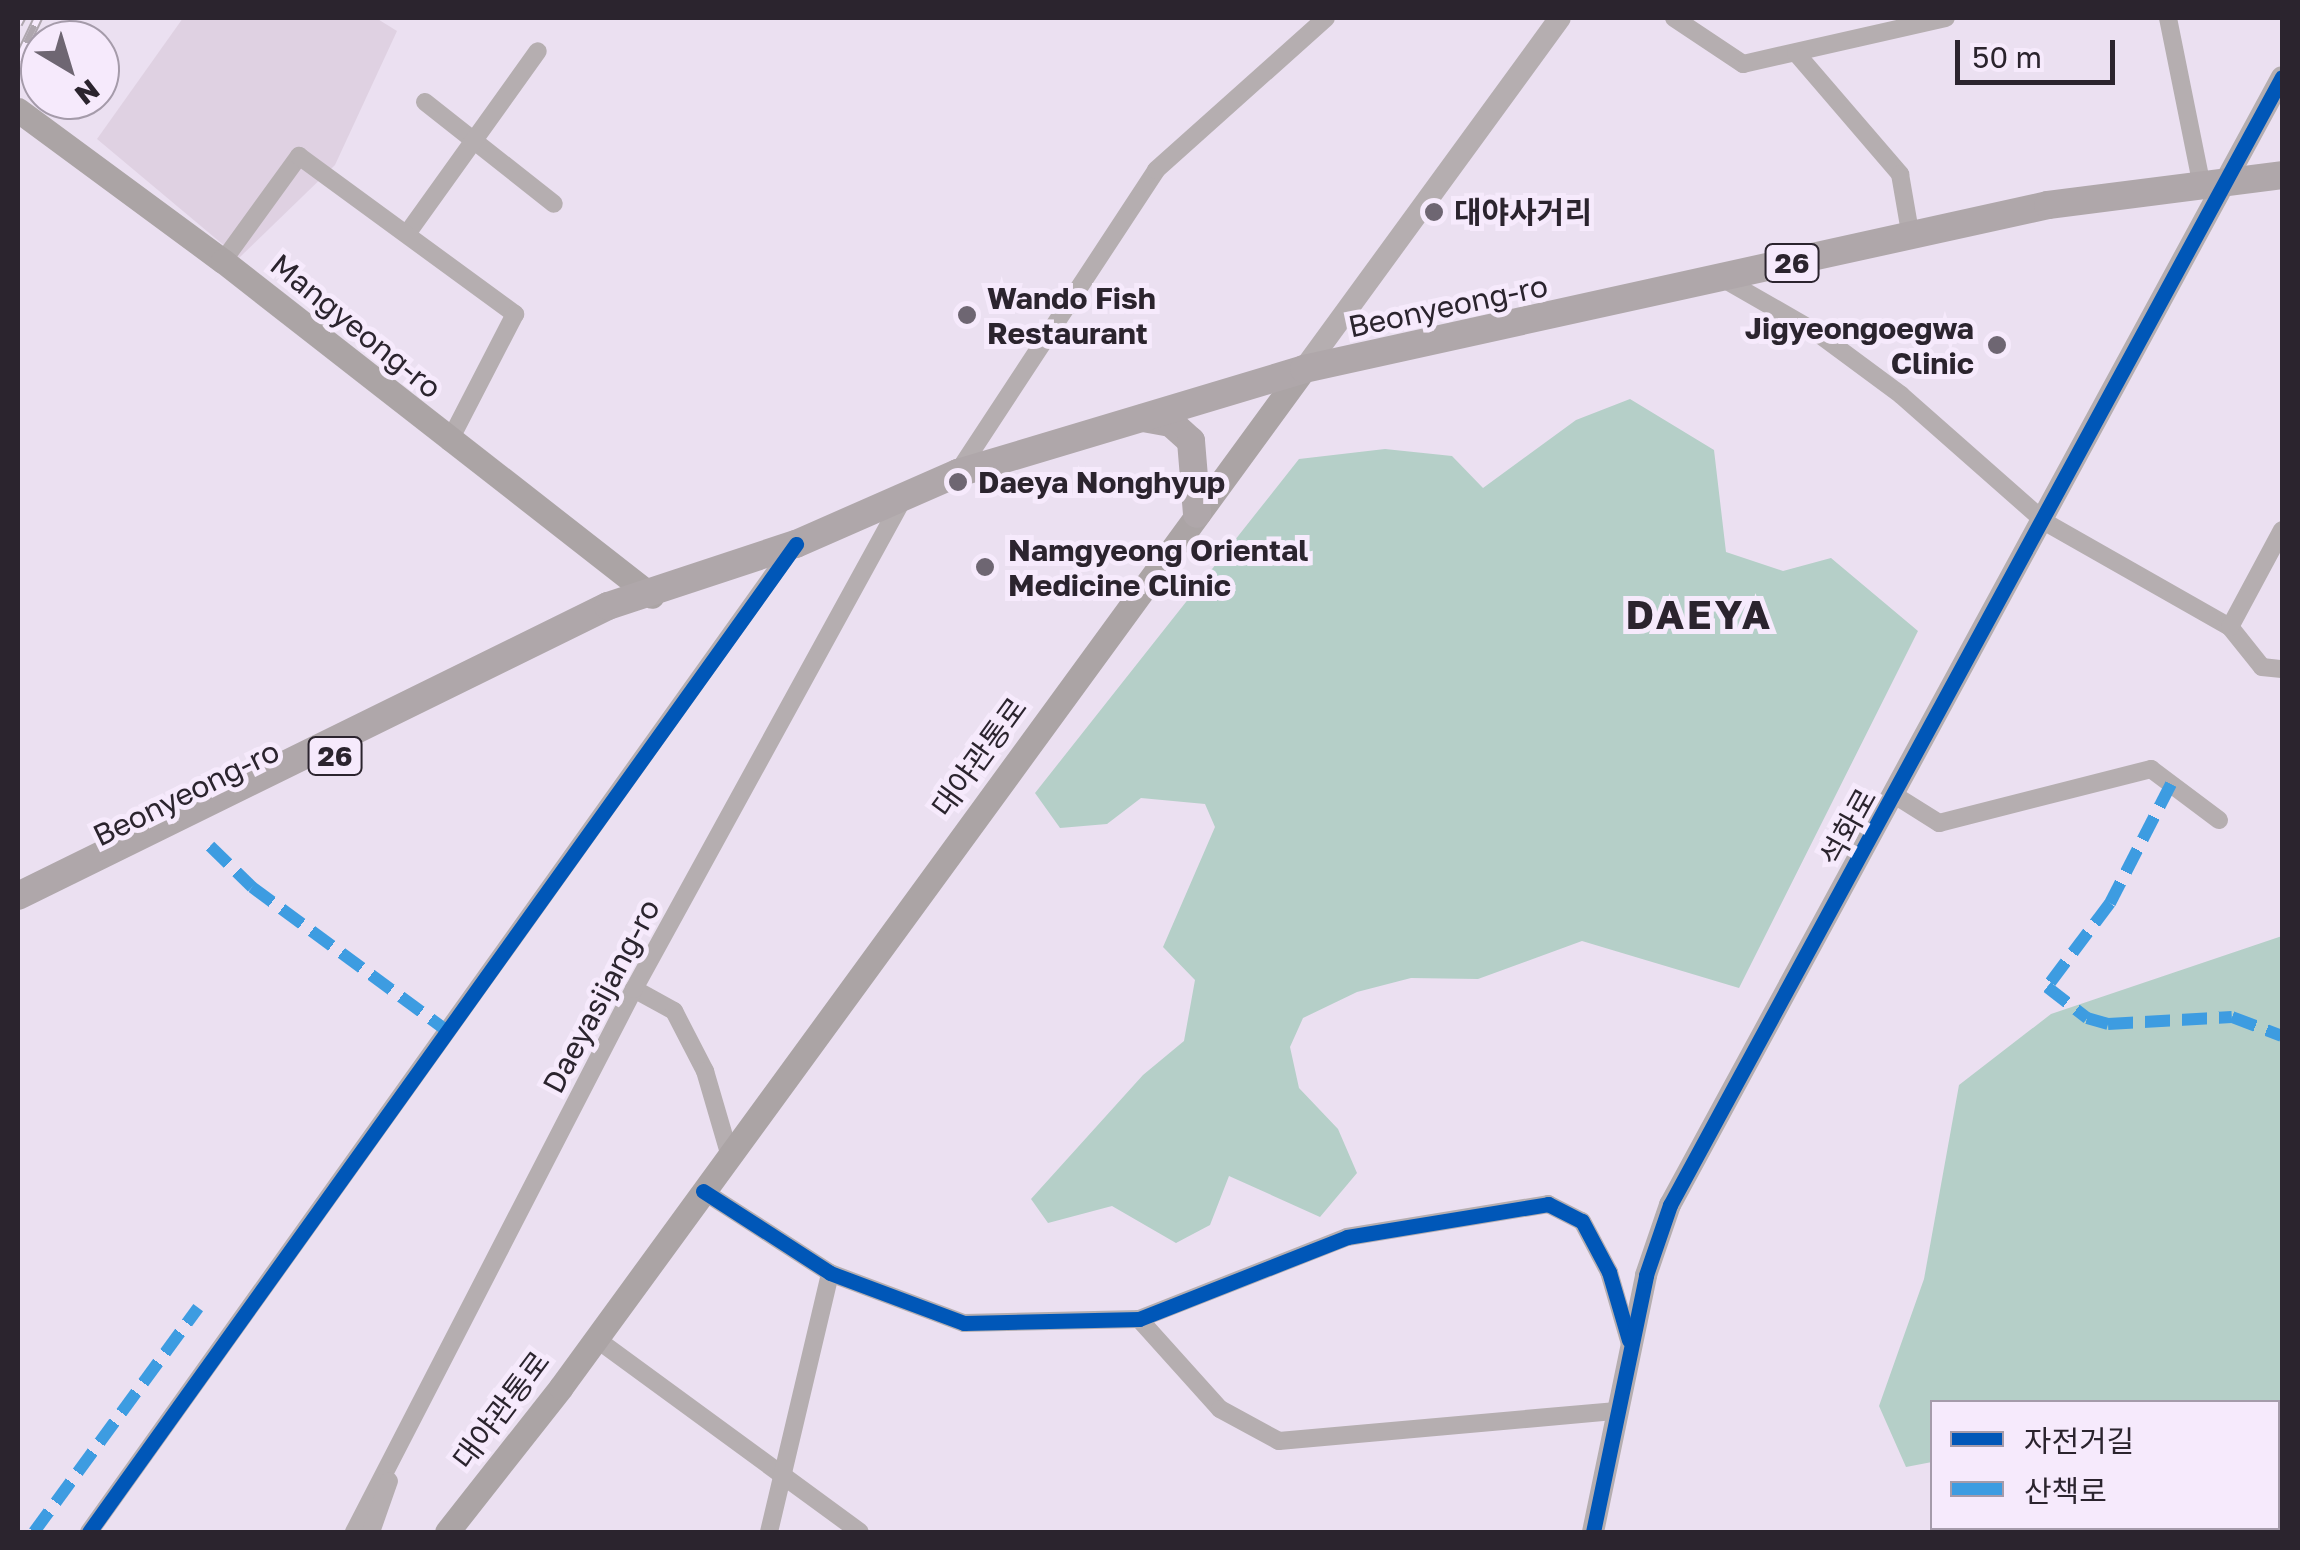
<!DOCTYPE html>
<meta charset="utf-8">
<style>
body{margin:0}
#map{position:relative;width:2300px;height:1550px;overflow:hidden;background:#ebe0f1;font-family:"Golos Text","Noto Sans KR",sans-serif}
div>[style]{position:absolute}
.industrial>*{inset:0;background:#dfd1e2}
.green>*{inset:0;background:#b5cfc8}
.minor>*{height:18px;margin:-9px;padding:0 9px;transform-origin:9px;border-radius:9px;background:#b5aeb0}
.tertiary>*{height:22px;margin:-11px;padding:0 11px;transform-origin:11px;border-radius:11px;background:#b5aeb0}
.secondary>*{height:25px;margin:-12.5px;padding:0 12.5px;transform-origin:12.5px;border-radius:12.5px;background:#aba4a5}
.primary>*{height:28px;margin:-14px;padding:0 14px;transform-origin:14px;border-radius:14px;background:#afa7aa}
.rail>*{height:10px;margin-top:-5px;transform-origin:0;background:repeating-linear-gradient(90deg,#f6eafc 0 19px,#aea6ae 0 38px);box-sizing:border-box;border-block:2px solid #aea6ae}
.quiet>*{height:12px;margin-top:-6px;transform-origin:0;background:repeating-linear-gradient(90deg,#3d9ce1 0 25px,transparent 0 37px)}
.cycleway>*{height:15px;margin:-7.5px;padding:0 7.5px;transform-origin:7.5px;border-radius:7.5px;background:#0057b8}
.dots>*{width:28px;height:28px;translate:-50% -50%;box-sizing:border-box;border:5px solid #f6eafc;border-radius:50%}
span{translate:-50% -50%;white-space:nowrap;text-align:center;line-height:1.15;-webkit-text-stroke:10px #f6eafc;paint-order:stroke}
.shield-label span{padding:2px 8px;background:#f6eafc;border:2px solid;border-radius:8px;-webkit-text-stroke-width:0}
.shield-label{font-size:28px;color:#2b242e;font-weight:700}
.poi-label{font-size:30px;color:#2b242e;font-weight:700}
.left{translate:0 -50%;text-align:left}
.right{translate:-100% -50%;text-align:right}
.street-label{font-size:30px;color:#2b242e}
.district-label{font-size:40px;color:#2b242e;font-weight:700;letter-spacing:2.5px}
.frame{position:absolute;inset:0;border:20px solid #2b242e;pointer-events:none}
.legend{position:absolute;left:1930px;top:1400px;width:350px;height:130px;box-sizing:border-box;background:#f6eafc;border:2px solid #a59baa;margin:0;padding:12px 18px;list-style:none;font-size:30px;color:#2b242e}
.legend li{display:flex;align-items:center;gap:20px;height:50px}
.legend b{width:50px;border:2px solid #a59baa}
.north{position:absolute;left:20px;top:20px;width:100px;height:100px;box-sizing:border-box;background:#f6eafc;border:2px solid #a59baa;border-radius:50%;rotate:142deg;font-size:28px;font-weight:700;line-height:40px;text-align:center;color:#2b242e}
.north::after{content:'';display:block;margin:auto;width:35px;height:45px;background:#6e6672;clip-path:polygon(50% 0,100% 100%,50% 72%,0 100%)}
.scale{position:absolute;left:1955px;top:40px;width:160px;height:45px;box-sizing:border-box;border:5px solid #2b242e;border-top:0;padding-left:12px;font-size:30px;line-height:35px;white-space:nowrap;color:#2b242e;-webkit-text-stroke:8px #f6eafc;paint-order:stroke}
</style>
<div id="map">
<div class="industrial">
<i style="clip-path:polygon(183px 18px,376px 18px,397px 31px,335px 165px,239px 258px,97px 139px)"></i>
</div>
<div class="green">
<i style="clip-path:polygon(1630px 399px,1714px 450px,1726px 552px,1783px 571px,1831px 558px,1918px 631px,1739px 988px,1582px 941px,1478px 979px,1411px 978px,1357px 992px,1303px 1018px,1290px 1047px,1299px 1088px,1338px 1129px,1357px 1173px,1320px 1217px,1229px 1176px,1210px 1225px,1176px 1243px,1112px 1206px,1048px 1223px,1031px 1199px,1143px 1075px,1184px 1041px,1195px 980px,1163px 947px,1215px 827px,1205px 804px,1141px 798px,1107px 824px,1060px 828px,1035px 793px,1299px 459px,1385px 449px,1452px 456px,1483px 488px,1576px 420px)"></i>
<i style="clip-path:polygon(2282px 936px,2282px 1440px,2278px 1402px,1932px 1402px,1932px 1462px,1906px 1467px,1879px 1406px,1924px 1279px,1959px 1085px,2051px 1014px)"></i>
</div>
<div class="minor">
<i style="left:1674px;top:18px;width:83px;rotate:33.7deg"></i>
<i style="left:1743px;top:64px;width:208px;rotate:-12.8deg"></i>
<i style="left:2168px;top:18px;width:166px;rotate:78.6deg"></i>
<i style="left:1796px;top:53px;width:160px;rotate:49.3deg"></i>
<i style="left:1900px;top:174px;width:65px;rotate:80.2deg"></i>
<i style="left:425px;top:102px;width:164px;rotate:38.3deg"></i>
<i style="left:409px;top:231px;width:221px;rotate:-54.4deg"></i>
<i style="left:223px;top:261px;width:130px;rotate:-54.1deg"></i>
<i style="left:299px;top:156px;width:268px;rotate:36.2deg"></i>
<i style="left:515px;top:314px;width:144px;rotate:117.3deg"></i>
<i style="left:1727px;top:281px;width:103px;rotate:29.8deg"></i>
<i style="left:1816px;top:332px;width:106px;rotate:36.5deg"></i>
<i style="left:1901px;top:395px;width:192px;rotate:41.4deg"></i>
<i style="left:2045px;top:522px;width:213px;rotate:29.6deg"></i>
<i style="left:2230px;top:627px;width:51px;rotate:51.3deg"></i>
<i style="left:2262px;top:667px;width:20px;rotate:6deg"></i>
<i style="left:958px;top:472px;width:361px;rotate:-56.7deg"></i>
<i style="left:1156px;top:170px;width:228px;rotate:-41.8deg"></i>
<i style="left:2230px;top:627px;width:110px;rotate:-61.8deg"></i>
<i style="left:1896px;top:796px;width:51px;rotate:32.1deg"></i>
<i style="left:1939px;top:823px;width:219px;rotate:-14.3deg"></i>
<i style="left:2151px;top:769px;width:85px;rotate:36.9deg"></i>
<i style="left:634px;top:989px;width:46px;rotate:28.8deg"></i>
<i style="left:674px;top:1011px;width:68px;rotate:62.7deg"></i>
<i style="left:705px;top:1071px;width:85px;rotate:73.7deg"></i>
<i style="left:703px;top:1191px;width:151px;rotate:32.8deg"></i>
<i style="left:830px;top:1273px;width:143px;rotate:20.5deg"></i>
<i style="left:964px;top:1323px;width:175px;rotate:-1.3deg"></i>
<i style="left:1139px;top:1319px;width:224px;rotate:-21.5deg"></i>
<i style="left:1347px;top:1237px;width:204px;rotate:-9.3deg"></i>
<i style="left:1548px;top:1204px;width:38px;rotate:27deg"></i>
<i style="left:1582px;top:1221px;width:58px;rotate:62.1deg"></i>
<i style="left:1609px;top:1272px;width:75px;rotate:73.7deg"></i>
<i style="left:1139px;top:1319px;width:121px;rotate:48deg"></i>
<i style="left:1220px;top:1409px;width:67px;rotate:28.5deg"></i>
<i style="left:1279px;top:1441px;width:336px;rotate:-5.1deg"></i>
<i style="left:595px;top:1338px;width:328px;rotate:36.2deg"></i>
<i style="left:89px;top:1532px;width:1214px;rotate:-54.45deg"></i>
<i style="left:354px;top:1532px;width:611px;rotate:-62.72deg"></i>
<i style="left:634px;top:989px;width:561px;rotate:-61.24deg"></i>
<i style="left:371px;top:1532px;width:54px;rotate:-70.6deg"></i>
<i style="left:769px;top:1532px;width:266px;rotate:-76.7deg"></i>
</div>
<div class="tertiary">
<i style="left:1304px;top:369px;width:434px;rotate:-53.9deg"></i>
<i style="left:1593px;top:1532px;width:262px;rotate:-78.3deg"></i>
<i style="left:1646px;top:1275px;width:74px;rotate:-71.1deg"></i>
<i style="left:1670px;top:1205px;width:1283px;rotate:-61.52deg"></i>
</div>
<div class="secondary">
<i style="left:18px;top:110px;width:255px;rotate:36.4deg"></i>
<i style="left:223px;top:261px;width:544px;rotate:37.99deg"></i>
<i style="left:447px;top:1532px;width:184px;rotate:-51.8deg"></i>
<i style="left:561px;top:1387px;width:1260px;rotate:-53.88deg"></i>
</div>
<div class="primary">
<i style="left:1143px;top:418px;width:28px;rotate:10deg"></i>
<i style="left:1171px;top:423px;width:27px;rotate:42deg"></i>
<i style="left:1191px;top:441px;width:73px;rotate:85.3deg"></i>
<i style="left:18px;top:896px;width:657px;rotate:-26.18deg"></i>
<i style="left:608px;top:606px;width:198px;rotate:-18.3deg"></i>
<i style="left:796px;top:544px;width:177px;rotate:-23.7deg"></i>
<i style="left:958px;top:473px;width:361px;rotate:-16.7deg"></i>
<i style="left:1304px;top:369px;width:762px;rotate:-12.43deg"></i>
<i style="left:2048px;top:205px;width:236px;rotate:-7.3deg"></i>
</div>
<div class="rail">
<i style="left:18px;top:24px;width:7px;rotate:-63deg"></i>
<i style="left:18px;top:60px;width:47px;rotate:-64.5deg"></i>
</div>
<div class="quiet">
<i style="left:2171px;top:784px;width:134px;rotate:117.1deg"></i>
<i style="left:2110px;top:903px;width:105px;rotate:126.9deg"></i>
<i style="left:2047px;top:987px;width:51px;rotate:37.8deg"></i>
<i style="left:2087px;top:1018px;width:22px;rotate:16deg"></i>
<i style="left:2108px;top:1024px;width:124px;rotate:-3.2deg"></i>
<i style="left:2232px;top:1017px;width:53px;rotate:20.8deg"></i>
<i style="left:210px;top:846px;width:59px;rotate:44.3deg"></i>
<i style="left:252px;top:887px;width:242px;rotate:36.4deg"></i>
<i style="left:34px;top:1532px;width:278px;rotate:-53.8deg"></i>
</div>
<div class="cycleway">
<i style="left:703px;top:1191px;width:151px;rotate:32.8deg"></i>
<i style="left:830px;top:1273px;width:143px;rotate:20.5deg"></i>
<i style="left:964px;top:1323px;width:175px;rotate:-1.3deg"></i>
<i style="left:1139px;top:1319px;width:224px;rotate:-21.5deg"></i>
<i style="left:1347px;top:1237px;width:204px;rotate:-9.3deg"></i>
<i style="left:1548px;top:1204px;width:38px;rotate:27deg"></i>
<i style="left:1582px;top:1221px;width:58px;rotate:62.1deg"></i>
<i style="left:1609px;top:1272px;width:71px;rotate:73.6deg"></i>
<i style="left:89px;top:1532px;width:1215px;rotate:-54.41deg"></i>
<i style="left:1593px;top:1532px;width:262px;rotate:-78.3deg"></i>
<i style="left:1646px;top:1275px;width:74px;rotate:-71.1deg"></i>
<i style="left:1670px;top:1205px;width:1283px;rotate:-61.52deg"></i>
</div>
<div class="dots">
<i style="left:1434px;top:212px;background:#6e6672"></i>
<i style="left:967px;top:315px;background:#6e6672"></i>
<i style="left:1997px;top:345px;background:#6e6672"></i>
<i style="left:958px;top:482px;background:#6e6672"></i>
<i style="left:985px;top:567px;background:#6e6672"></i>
</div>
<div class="shield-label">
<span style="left:1792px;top:263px">26</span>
<span style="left:335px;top:756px">26</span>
</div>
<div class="poi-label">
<span class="left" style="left:1454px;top:212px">대야사거리</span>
<span class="left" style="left:987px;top:315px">Wando Fish<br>Restaurant</span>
<span class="right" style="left:1974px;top:345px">Jigyeongoegwa<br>Clinic</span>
<span class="left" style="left:978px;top:482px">Daeya Nonghyup</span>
<span class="left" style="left:1008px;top:567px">Namgyeong Oriental<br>Medicine Clinic</span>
</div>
<div class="street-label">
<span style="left:1448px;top:306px;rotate:-12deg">Beonyeong-ro</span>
<span style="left:356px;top:326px;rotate:39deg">Mangyeong-ro</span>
<span style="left:979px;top:757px;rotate:-54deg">대야관통로</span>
<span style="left:186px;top:793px;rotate:-26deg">Beonyeong-ro</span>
<span style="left:1848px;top:827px;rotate:-61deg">석화로</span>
<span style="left:601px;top:996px;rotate:-62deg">Daeyasijang-ro</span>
<span style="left:501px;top:1410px;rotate:-53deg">대야관통로</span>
</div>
<div class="district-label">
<span style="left:1699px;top:614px">DAEYA</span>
</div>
<div class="frame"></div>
<ul class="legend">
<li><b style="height:12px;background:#0057b8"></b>자전거길</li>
<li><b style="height:12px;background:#3d9ce1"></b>산책로</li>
</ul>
<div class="north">N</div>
<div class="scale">50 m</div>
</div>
